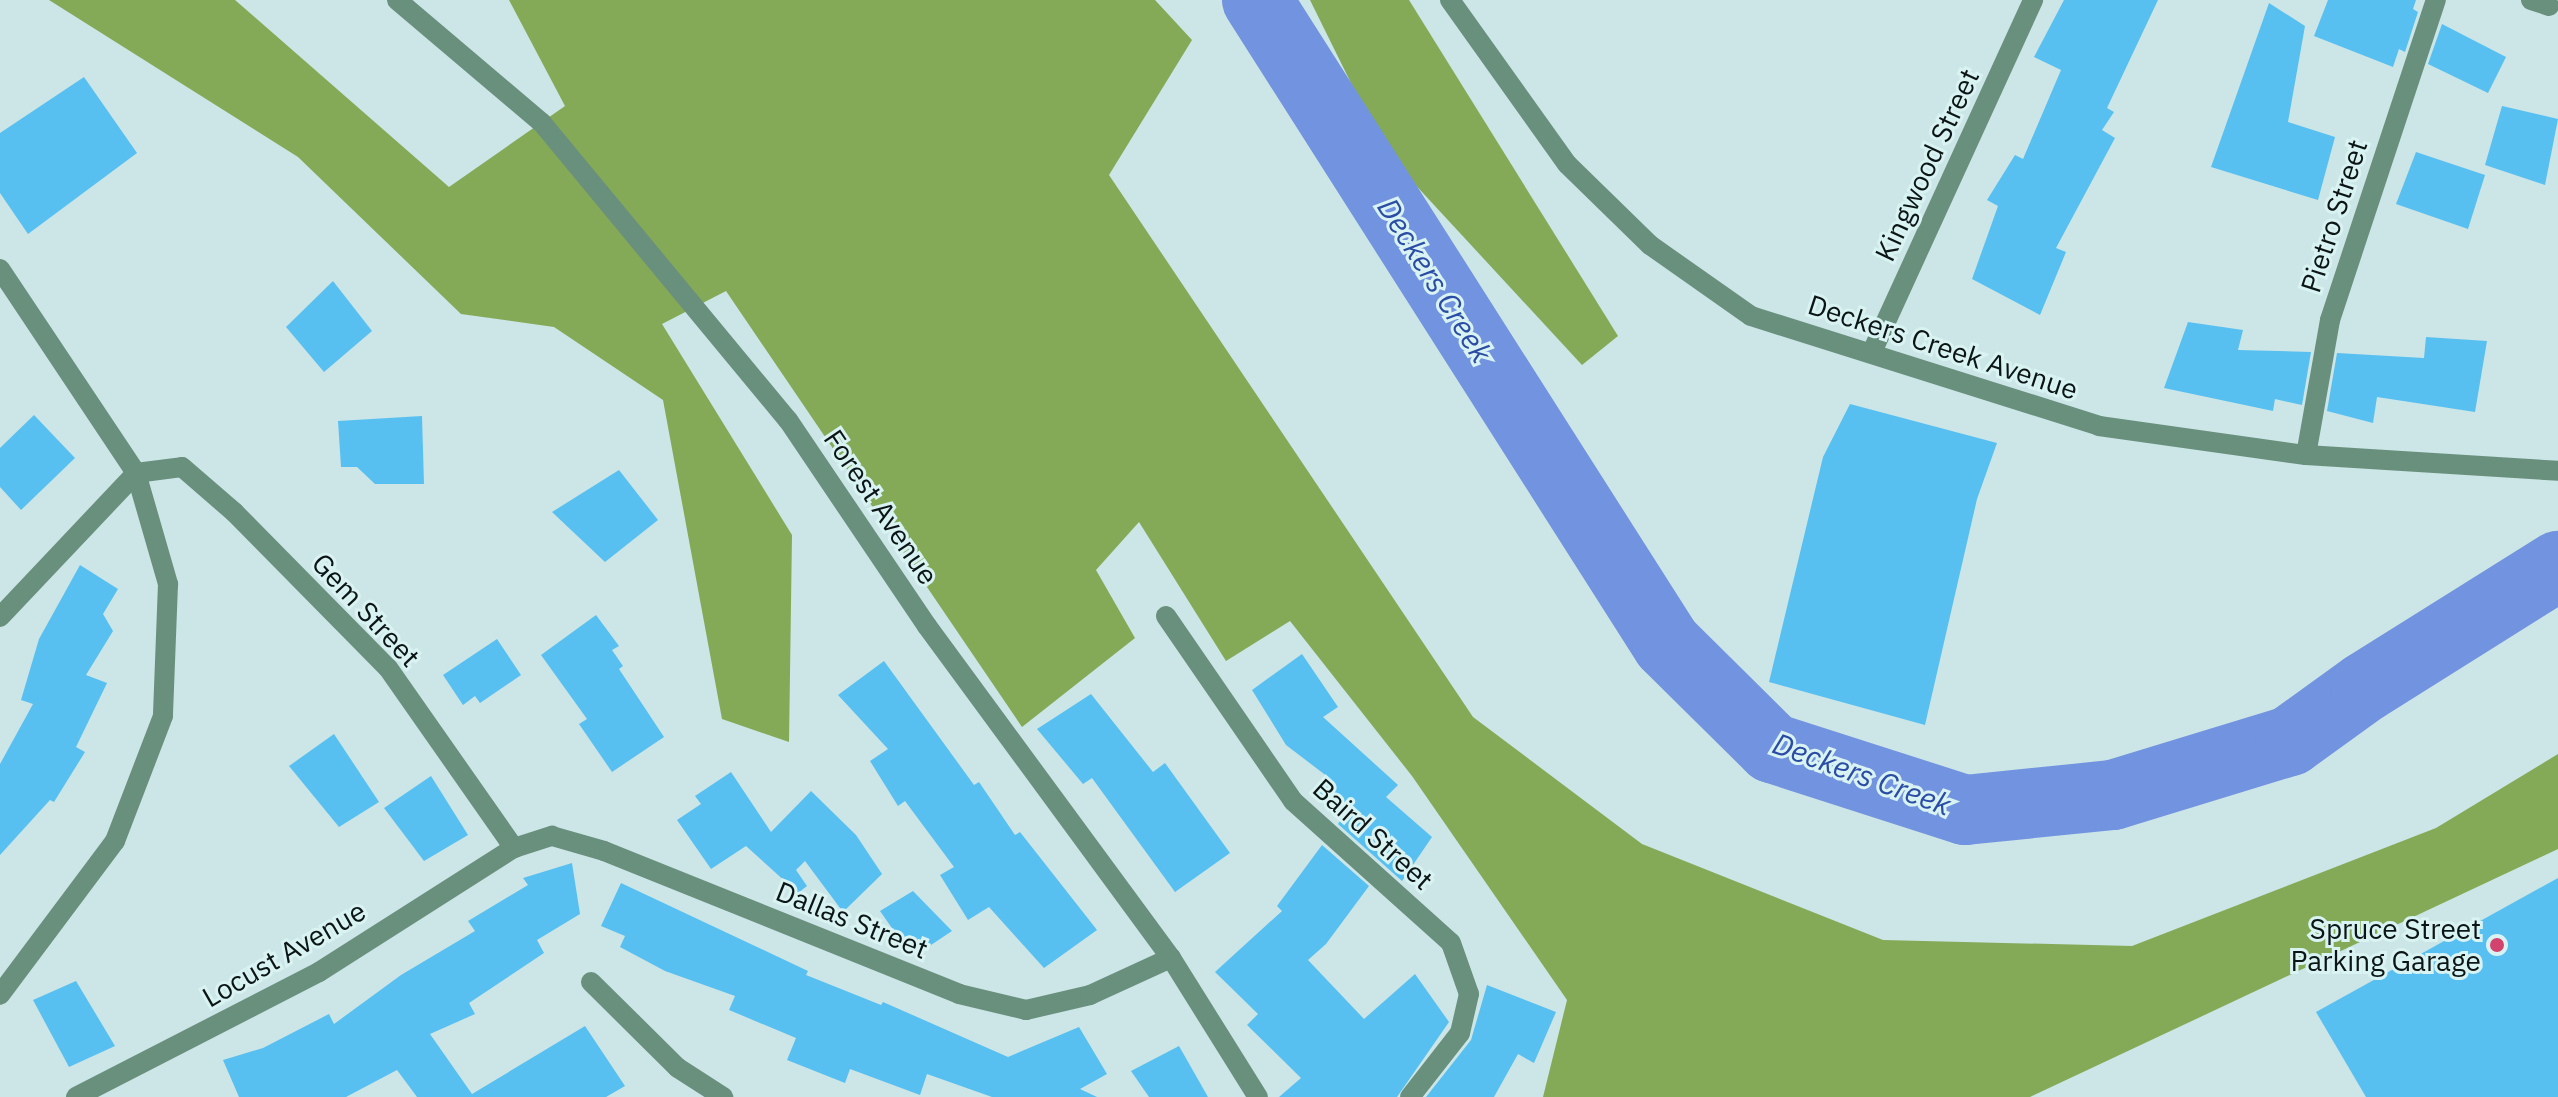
<!DOCTYPE html>
<style>
body{margin:0}
#map{position:relative;width:2558px;height:1097px;overflow:hidden;background:#cce5e6;font-family:"IBM Plex Sans",sans-serif}
div>[style]{position:absolute}
.forest>*{inset:0;background:#84aa58}
.river>*{height:70px;margin:-35px;padding:0 35px;transform-origin:35px;border-radius:35px;background:#7293df}
.building>*{inset:0;background:#58c0f1}
.minor>*{height:20px;margin:-10px;padding:0 10px;transform-origin:10px;border-radius:10px;background:#68907d}
.dots>*{width:22px;height:22px;translate:-50% -50%;box-sizing:border-box;border:4px solid #d9f3f3;border-radius:50%}
span{translate:-50% -50%;white-space:nowrap;text-align:center;line-height:1.15;-webkit-text-stroke:6px #d9f3f3;paint-order:stroke}
.street-label{font-size:28px;color:#0c1515}
.poi-label{font-size:28px;color:#0c1515}
.right{translate:-100% -50%;text-align:right}
.water-label{font-size:30px;color:#2b4ca5;font-style:italic}
</style>
<div id="map">
<div class="forest">
<i style="clip-path:polygon(49px 0,235px 0,449px 187px,565px 106px,509px 0,1155px 0,1192px 40px,1109px 175px,1473px 717px,1642px 844px,1883px 940px,2132px 946px,2436px 828px,2558px 754px,2558px 849px,2030px 1097px,1543px 1097px,1567px 1000px,1412px 776px,1290px 621px,1226px 661px,1139px 522px,1096px 570px,1135px 638px,1022px 727px,726px 291px,662px 324px,792px 535px,789px 742px,722px 719px,663px 400px,554px 327px,461px 314px,298px 157px)"></i>
<i style="clip-path:polygon(1310px 0,1409px 0,1618px 336px,1582px 365px,1385px 152px)"></i>
</div>
<div class="river">
<i style="left:1257px;top:0;width:763px;rotate:57.52deg"></i>
<i style="left:1667px;top:644px;width:148px;rotate:44.7deg"></i>
<i style="left:1772px;top:748px;width:203px;rotate:17.8deg"></i>
<i style="left:1965px;top:810px;width:149px;rotate:-5.8deg"></i>
<i style="left:2113px;top:795px;width:185px;rotate:-17deg"></i>
<i style="left:2290px;top:741px;width:92px;rotate:-35.8deg"></i>
<i style="left:2365px;top:687px;width:228px;rotate:-32.1deg"></i>
</div>
<div class="building">
<i style="clip-path:polygon(2064px 0,2158px 0,2107px 108px,2114px 112px,2102px 130px,2115px 138px,2056px 248px,2066px 252px,2040px 315px,1972px 279px,1998px 206px,1987px 200px,2015px 155px,2023px 159px,2061px 70px,2034px 57px)"></i>
<i style="clip-path:polygon(2328px 0,2416px 0,2413px 9px,2418px 12px,2405px 52px,2399px 49px,2393px 67px,2314px 36px)"></i>
<i style="clip-path:polygon(2269px 3px,2305px 26px,2288px 122px,2335px 137px,2318px 200px,2211px 167px)"></i>
<i style="clip-path:polygon(2442px 24px,2506px 57px,2488px 93px,2428px 64px)"></i>
<i style="clip-path:polygon(84px 77px,137px 153px,28px 234px,0 193px,0 133px)"></i>
<i style="clip-path:polygon(2502px 106px,2558px 119px,2545px 185px,2485px 165px)"></i>
<i style="clip-path:polygon(2416px 152px,2485px 175px,2468px 229px,2396px 204px)"></i>
<i style="clip-path:polygon(333px 281px,372px 331px,324px 372px,286px 327px)"></i>
<i style="clip-path:polygon(2188px 322px,2243px 330px,2238px 350px,2311px 352px,2302px 405px,2275px 399px,2273px 411px,2164px 388px)"></i>
<i style="clip-path:polygon(2426px 337px,2487px 341px,2475px 412px,2377px 397px,2373px 423px,2327px 411px,2337px 353px,2424px 358px)"></i>
<i style="clip-path:polygon(1850px 404px,1997px 443px,1977px 499px,1925px 725px,1769px 682px,1823px 457px)"></i>
<i style="clip-path:polygon(34px 415px,75px 458px,21px 510px,0 487px,0 448px)"></i>
<i style="clip-path:polygon(422px 416px,424px 484px,375px 484px,357px 467px,341px 467px,338px 421px)"></i>
<i style="clip-path:polygon(619px 470px,658px 520px,605px 562px,552px 512px)"></i>
<i style="clip-path:polygon(80px 565px,118px 589px,103px 614px,113px 631px,86px 675px,107px 683px,76px 747px,85px 752px,54px 802px,50px 800px,0 855px,0 764px,33px 704px,21px 700px,39px 639px)"></i>
<i style="clip-path:polygon(596px 615px,619px 646px,612px 650px,623px 666px,619px 669px,664px 737px,612px 772px,579px 724px,587px 719px,541px 655px)"></i>
<i style="clip-path:polygon(497px 639px,521px 675px,480px 703px,475px 696px,463px 705px,443px 675px)"></i>
<i style="clip-path:polygon(1302px 654px,1338px 707px,1323px 717px,1398px 785px,1386px 797px,1432px 837px,1402px 881px,1338px 824px,1342px 818px,1316px 796px,1328px 777px,1286px 745px,1252px 690px)"></i>
<i style="clip-path:polygon(884px 661px,974px 785px,979px 782px,1015px 835px,1020px 832px,1097px 930px,1044px 968px,989px 907px,968px 920px,940px 875px,954px 867px,905px 801px,898px 806px,870px 761px,888px 749px,838px 695px)"></i>
<i style="clip-path:polygon(1091px 694px,1153px 772px,1165px 763px,1230px 853px,1175px 892px,1092px 778px,1083px 784px,1037px 729px)"></i>
<i style="clip-path:polygon(334px 734px,379px 802px,339px 827px,289px 766px)"></i>
<i style="clip-path:polygon(731px 772px,771px 832px,811px 791px,856px 835px,882px 874px,843px 912px,805px 861px,796px 870px,807px 886px,798px 893px,746px 846px,711px 869px,677px 820px,701px 804px,695px 796px)"></i>
<i style="clip-path:polygon(431px 776px,468px 835px,424px 861px,384px 808px)"></i>
<i style="clip-path:polygon(1322px 845px,1369px 886px,1326px 944px,1308px 960px,1364px 1019px,1415px 974px,1449px 1022px,1397px 1097px,1279px 1097px,1301px 1078px,1247px 1025px,1258px 1014px,1215px 972px,1282px 911px,1277px 906px)"></i>
<i style="clip-path:polygon(572px 863px,580px 914px,537px 940px,544px 953px,469px 1003px,475px 1014px,430px 1034px,472px 1094px,585px 1026px,625px 1086px,606px 1097px,417px 1097px,397px 1070px,346px 1097px,239px 1097px,223px 1060px,263px 1048px,329px 1014px,334px 1024px,401px 975px,475px 931px,468px 921px,528px 885px,523px 878px)"></i>
<i style="clip-path:polygon(2558px 878px,2558px 1097px,2366px 1097px,2316px 1012px)"></i>
<i style="clip-path:polygon(621px 883px,808px 971px,806px 975px,881px 1005px,883px 1002px,1008px 1057px,1079px 1027px,1107px 1074px,1080px 1089px,1097px 1097px,992px 1097px,927px 1074px,920px 1095px,850px 1069px,845px 1083px,787px 1060px,796px 1038px,729px 1010px,735px 996px,665px 971px,620px 947px,625px 936px,601px 926px)"></i>
<i style="clip-path:polygon(913px 891px,952px 931px,922px 951px,910px 935px,901px 941px,880px 911px)"></i>
<i style="clip-path:polygon(76px 981px,115px 1046px,69px 1067px,33px 1000px)"></i>
<i style="clip-path:polygon(1487px 985px,1556px 1012px,1534px 1063px,1518px 1054px,1494px 1097px,1426px 1097px,1471px 1040px)"></i>
<i style="clip-path:polygon(1179px 1046px,1208px 1097px,1149px 1097px,1131px 1071px)"></i>
</div>
<div class="minor">
<i style="left:397px;top:0;width:190px;rotate:40.3deg"></i>
<i style="left:542px;top:123px;width:386px;rotate:50.4deg"></i>
<i style="left:788px;top:420px;width:249px;rotate:56deg"></i>
<i style="left:927px;top:626px;width:412px;rotate:53.7deg"></i>
<i style="left:1171px;top:958px;width:164px;rotate:58deg"></i>
<i style="left:1450px;top:0;width:201px;rotate:54.5deg"></i>
<i style="left:1567px;top:164px;width:116px;rotate:44.3deg"></i>
<i style="left:1650px;top:245px;width:123px;rotate:35.1deg"></i>
<i style="left:1751px;top:316px;width:365px;rotate:17.5deg"></i>
<i style="left:2099px;top:426px;width:209px;rotate:8deg"></i>
<i style="left:2306px;top:455px;width:253px;rotate:3.6deg"></i>
<i style="left:2531px;top:0;width:19px;rotate:18deg"></i>
<i style="left:0;top:269px;width:245px;rotate:56.3deg"></i>
<i style="left:136px;top:473px;width:116px;rotate:73.9deg"></i>
<i style="left:168px;top:584px;width:132px;rotate:92.2deg"></i>
<i style="left:163px;top:716px;width:134px;rotate:111deg"></i>
<i style="left:115px;top:841px;width:192px;rotate:126.8deg"></i>
<i style="left:1872px;top:352px;width:387px;rotate:-65.4deg"></i>
<i style="left:2306px;top:455px;width:137px;rotate:-79.9deg"></i>
<i style="left:2330px;top:320px;width:337px;rotate:-71.7deg"></i>
<i style="left:1166px;top:616px;width:224px;rotate:55.5deg"></i>
<i style="left:1293px;top:801px;width:212px;rotate:41.9deg"></i>
<i style="left:1451px;top:943px;width:54px;rotate:70.6deg"></i>
<i style="left:1469px;top:994px;width:40px;rotate:103deg"></i>
<i style="left:1460px;top:1033px;width:81px;rotate:128deg"></i>
<i style="left:0;top:617px;width:198px;rotate:-46.6deg"></i>
<i style="left:136px;top:473px;width:46px;rotate:-7.4deg"></i>
<i style="left:182px;top:467px;width:69px;rotate:40.9deg"></i>
<i style="left:234px;top:512px;width:219px;rotate:45.4deg"></i>
<i style="left:388px;top:668px;width:220px;rotate:55deg"></i>
<i style="left:591px;top:982px;width:122px;rotate:44.7deg"></i>
<i style="left:678px;top:1068px;width:54px;rotate:32.8deg"></i>
<i style="left:76px;top:1097px;width:273px;rotate:-27.2deg"></i>
<i style="left:319px;top:972px;width:231px;rotate:-32.5deg"></i>
<i style="left:514px;top:848px;width:40px;rotate:-18deg"></i>
<i style="left:552px;top:836px;width:54px;rotate:16.1deg"></i>
<i style="left:604px;top:851px;width:383px;rotate:21.9deg"></i>
<i style="left:959px;top:994px;width:69px;rotate:13.4deg"></i>
<i style="left:1026px;top:1010px;width:66px;rotate:-13.2deg"></i>
<i style="left:1090px;top:995px;width:89px;rotate:-24.6deg"></i>
</div>
<div class="dots">
<i style="left:2497px;top:945px;background:#d2446d"></i>
</div>
<div class="street-label">
<span style="left:1927px;top:165px;rotate:-65deg">Kingwood Street</span>
<span style="left:2334px;top:216px;rotate:-72deg">Pietro Street</span>
<span style="left:1943px;top:347px;rotate:18deg">Deckers Creek Avenue</span>
<span style="left:881px;top:507px;rotate:56deg">Forest Avenue</span>
<span style="left:366px;top:610px;rotate:47deg">Gem Street</span>
<span style="left:1373px;top:834px;rotate:42deg">Baird Street</span>
<span style="left:852px;top:920px;rotate:22deg">Dallas Street</span>
<span style="left:284px;top:954px;rotate:-30deg">Locust Avenue</span>
</div>
<div class="poi-label">
<span class="right" style="left:2481px;top:945px">Spruce Street<br>Parking Garage</span>
</div>
<div class="water-label">
<span style="left:1435px;top:280px;rotate:58deg">Deckers Creek</span>
<span style="left:1862px;top:774px;rotate:20deg">Deckers Creek</span>
</div>
</div>
